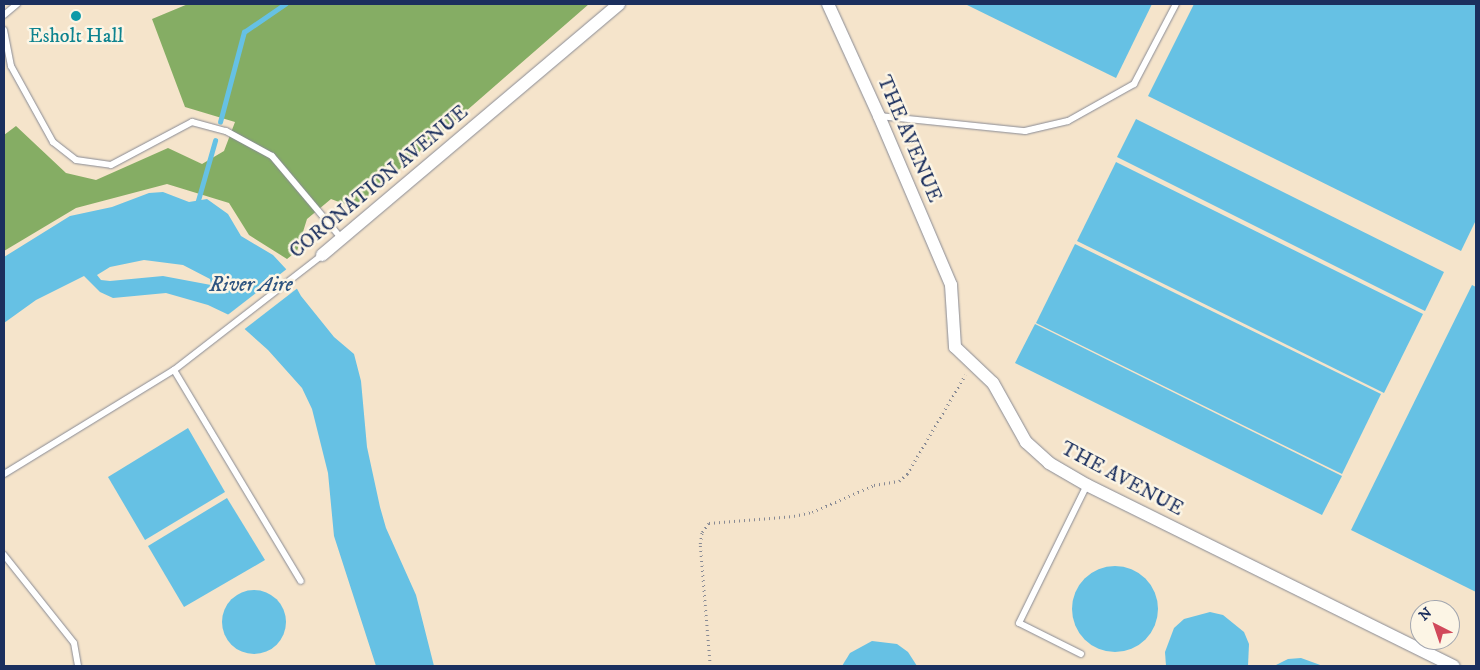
<!DOCTYPE html>
<style>
body{margin:0}
#map{position:relative;width:1480px;height:670px;overflow:hidden;background:#f5e4cb;font-family:"IM FELL DW Pica",serif}
div>[style]{position:absolute}
.forest>*{inset:0;background:#85ad64}
.water>*{inset:0;background:#66c1e4}
.round{border-radius:50%}
.pier>*{inset:0;background:#f5e4cb}
.stream>*{height:4.5px;margin:-2.25px;padding:0 2.25px;transform-origin:2.25px;border-radius:2.25px;background:#66c1e4}
.path>*{height:2.5px;margin-top:-1.25px;transform-origin:0;background:repeating-linear-gradient(90deg,#888a94 0 1px,transparent 0 5px)}
.roads{filter:drop-shadow(0 0 1px #888a94) drop-shadow(0 0 1px #888a94)}
.service>*{height:6px;margin:-3px;padding:0 3px;transform-origin:3px;border-radius:3px;background:#fff}
.minor>*{height:12px;margin:-6px;padding:0 6px;transform-origin:6px;border-radius:6px;background:#fff}
.dots>*{width:14px;height:14px;translate:-50% -50%;box-sizing:border-box;border:2px solid #fcf5e5;border-radius:50%}
span{translate:-50% -50%;white-space:nowrap;text-align:center;line-height:1.15;-webkit-text-stroke:5px #fcf5e5;paint-order:stroke}
.culture-label{font-size:20px;color:#0d838f}
.street-label{font-size:20px;color:#1b2f5e}
.water-label{font-size:21px;color:#2e5480;font-style:italic}
.frame{position:absolute;inset:0;border:5px solid #1b2f5e;pointer-events:none}
.north{position:absolute;left:1410px;top:600px;width:50px;height:50px;box-sizing:border-box;background:#fcf5e5;border:1px solid #a2a6af;border-radius:50%;rotate:319deg;font-size:14px;font-weight:700;line-height:20px;text-align:center;color:#1b2f5e}
.north::after{content:'';display:block;margin:auto;width:18px;height:22px;background:#d1495b;clip-path:polygon(50% 0,100% 100%,50% 72%,0 100%)}
</style>
<div id="map">
<div class="forest">
<i style="clip-path:polygon(188px 4px,589px 4px,355px 208px,331px 199px,307px 219px,297px 251px,287px 259px,249px 235px,229px 203px,167px 184px,76px 208px,4px 251px,4px 135px,16px 126px,66px 173px,96px 180px,168px 148px,202px 164px,224px 151px,235px 122px,185px 107px,152px 19px)"></i>
</div>
<div class="water">
<i style="clip-path:polygon(965px 4px,1152px 4px,1116px 78px)"></i>
<i style="clip-path:polygon(1194px 4px,1476px 4px,1476px 220px,1461px 251px,1148px 96px)"></i>
<i style="clip-path:polygon(1136px 119px,1444px 272px,1425px 311px,1117px 157px)"></i>
<i style="clip-path:polygon(1116px 162px,1423px 314px,1384px 393px,1077px 241px)"></i>
<i style="clip-path:polygon(evenodd,163px 192px,189px 202px,207px 199px,228px 214px,241px 236px,273px 255px,286px 269px,301px 296px,334px 337px,354px 354px,361px 381px,367px 447px,380px 507px,386px 528px,416px 595px,434px 666px,376px 666px,334px 536px,328px 473px,312px 409px,302px 388px,268px 350px,229px 315px,208px 305px,166px 293px,113px 298px,100px 292px,84px 276px,36px 300px,4px 323px,4px 257px,70px 216px,112px 207px,149px 193px,163px 192px,144px 260px,183px 265px,210px 279px,211px 285px,163px 276px,110px 281px,101px 280px,97px 275px,110px 267px,144px 260px)"></i>
<i style="clip-path:polygon(1075px 244px,1381px 394px,1342px 474px,1036px 323px)"></i>
<i style="clip-path:polygon(1472px 285px,1476px 287px,1476px 592px,1351px 530px)"></i>
<i style="clip-path:polygon(1035px 324px,1342px 476px,1322px 515px,1015px 363px)"></i>
<i style="clip-path:polygon(188px 428px,225px 492px,145px 540px,108px 477px)"></i>
<i style="clip-path:polygon(227px 498px,265px 560px,184px 607px,148px 546px)"></i>
<i class="round" style="left:1072px;top:566px;width:86px;height:86px"></i>
<i class="round" style="left:222px;top:590px;width:64px;height:64px"></i>
<i style="clip-path:polygon(1210px 612px,1223px 615px,1244px 632px,1249px 644px,1248px 666px,1166px 666px,1165px 652px,1174px 628px,1184px 619px)"></i>
<i style="clip-path:polygon(872px 641px,897px 644px,908px 652px,917px 666px,842px 666px,850px 653px)"></i>
<i style="clip-path:polygon(1301px 658px,1323px 666px,1274px 666px,1288px 659px)"></i>
</div>
<div class="pier">
<i style="clip-path:polygon(288px 268px,299px 287px,242px 331px,225px 317px)"></i>
</div>
<div class="stream">
<i style="left:220px;top:122px;width:93px;rotate:-75.1deg"></i>
<i style="left:244px;top:32px;width:50px;rotate:-34.3deg"></i>
<i style="left:197px;top:204px;width:66px;rotate:-74.1deg"></i>
</div>
<div class="path">
<i style="left:710px;top:666px;width:122px;rotate:-94.7deg"></i>
<i style="left:700px;top:544px;width:12px;rotate:-81deg"></i>
<i style="left:702px;top:532px;width:11px;rotate:-52deg"></i>
<i style="left:709px;top:523px;width:85px;rotate:-4.7deg"></i>
<i style="left:794px;top:516px;width:18px;rotate:-13deg"></i>
<i style="left:812px;top:512px;width:68px;rotate:-23.5deg"></i>
<i style="left:874px;top:485px;width:25px;rotate:-9deg"></i>
<i style="left:899px;top:481px;width:11px;rotate:-41deg"></i>
<i style="left:907px;top:474px;width:115px;rotate:-59.6deg"></i>
</div>
<div class="roads">
<div class="service">
<i style="left:4px;top:15px;width:17px;rotate:-40deg"></i>
<i style="left:4px;top:30px;width:37px;rotate:79deg"></i>
<i style="left:11px;top:66px;width:87px;rotate:61.1deg"></i>
<i style="left:53px;top:142px;width:29px;rotate:38deg"></i>
<i style="left:76px;top:160px;width:35px;rotate:8deg"></i>
<i style="left:111px;top:165px;width:92px;rotate:-28deg"></i>
<i style="left:192px;top:122px;width:35px;rotate:15deg"></i>
<i style="left:226px;top:131px;width:52px;rotate:28.5deg"></i>
<i style="left:272px;top:156px;width:109px;rotate:49.9deg"></i>
<i style="left:879px;top:116px;width:147px;rotate:5.9deg"></i>
<i style="left:1025px;top:131px;width:44px;rotate:-13.1deg"></i>
<i style="left:1068px;top:121px;width:76px;rotate:-29.3deg"></i>
<i style="left:1134px;top:84px;width:90px;rotate:-62.3deg"></i>
<i style="left:174px;top:370px;width:246px;rotate:59deg"></i>
<i style="left:4px;top:474px;width:199px;rotate:-31.5deg"></i>
<i style="left:174px;top:370px;width:187px;rotate:-37.8deg"></i>
<i style="left:4px;top:555px;width:112px;rotate:51.5deg"></i>
<i style="left:74px;top:643px;width:23px;rotate:80deg"></i>
<i style="left:1081px;top:654px;width:69px;rotate:-153.4deg"></i>
<i style="left:1019px;top:623px;width:154px;rotate:-63.8deg"></i>
</div>
<div class="minor">
<i style="left:828px;top:4px;width:123px;rotate:65.5deg"></i>
<i style="left:879px;top:116px;width:184px;rotate:66.9deg"></i>
<i style="left:951px;top:285px;width:62px;rotate:86.3deg"></i>
<i style="left:955px;top:347px;width:52px;rotate:43.5deg"></i>
<i style="left:993px;top:383px;width:68px;rotate:60.8deg"></i>
<i style="left:1026px;top:442px;width:31px;rotate:42deg"></i>
<i style="left:1049px;top:463px;width:44px;rotate:30.1deg"></i>
<i style="left:1087px;top:485px;width:409px;rotate:26.3deg"></i>
<i style="left:322px;top:255px;width:389px;rotate:-40.2deg"></i>
</div>
</div>
<div class="dots">
<i style="left:76px;top:16px;background:#0f9aa8"></i>
</div>
<div class="culture-label">
<span style="left:76px;top:36px">Esholt Hall</span>
</div>
<div class="street-label">
<span style="left:909px;top:139px;rotate:67deg">THE AVENUE</span>
<span style="left:379px;top:182px;rotate:-40deg">CORONATION AVENUE</span>
<span style="left:1122px;top:479px;rotate:28deg">THE AVENUE</span>
</div>
<div class="water-label">
<span style="left:251px;top:285px">River Aire</span>
</div>
<div class="frame"></div>
<div class="north">N</div>
</div>
